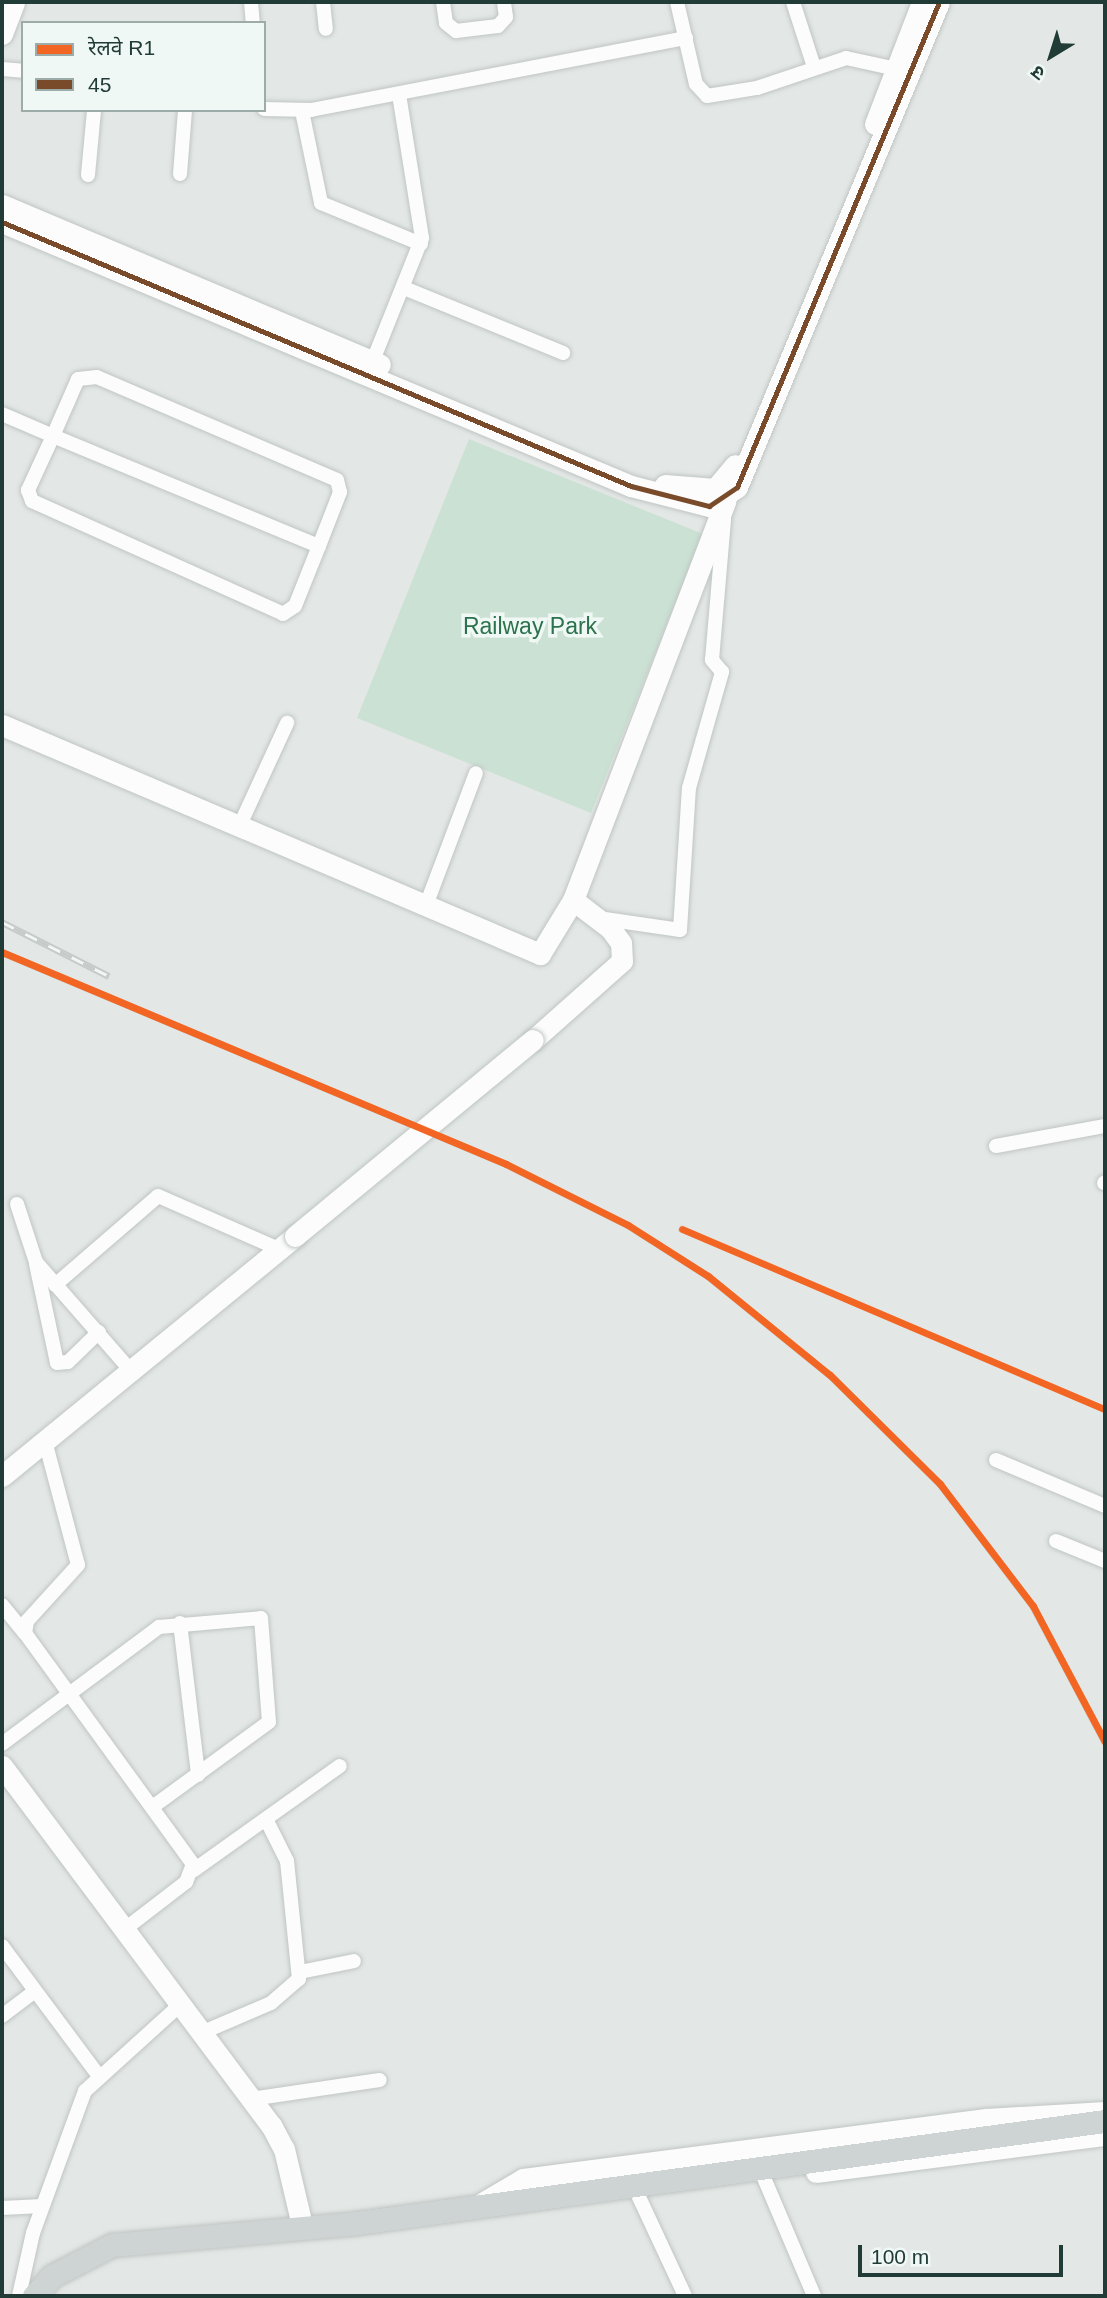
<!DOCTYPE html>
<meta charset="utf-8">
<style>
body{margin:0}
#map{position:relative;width:1107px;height:2298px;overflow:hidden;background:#e3e8e6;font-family:Helvetica,"Noto Sans Devanagari",sans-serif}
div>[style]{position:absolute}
.green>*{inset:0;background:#cbe1d4}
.roads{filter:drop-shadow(0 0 2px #c0c5c3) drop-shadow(0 0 2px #c0c5c3)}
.street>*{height:14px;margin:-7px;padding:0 7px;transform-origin:7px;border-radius:7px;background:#fbfcfb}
.secondary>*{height:21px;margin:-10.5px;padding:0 10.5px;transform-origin:10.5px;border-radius:10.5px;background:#fbfcfb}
.primary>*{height:23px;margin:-11.5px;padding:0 11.5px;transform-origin:11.5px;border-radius:11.5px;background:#cdd4d3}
.rail>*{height:7px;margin-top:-3.5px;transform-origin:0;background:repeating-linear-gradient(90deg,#f0f8f5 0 13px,#c6cac9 0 26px);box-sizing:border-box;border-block:2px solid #c6cac9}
.bridges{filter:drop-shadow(0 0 2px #bfc6c4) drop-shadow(0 0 2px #bfc6c4)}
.secondary-bridge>*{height:21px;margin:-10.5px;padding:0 10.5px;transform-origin:10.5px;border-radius:10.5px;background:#fbfcfb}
.bus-1>*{height:5px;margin:-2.5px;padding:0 2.5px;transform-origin:2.5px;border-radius:2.5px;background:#7a4b2a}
.rail-1>*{height:7px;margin:-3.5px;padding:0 3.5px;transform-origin:3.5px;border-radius:3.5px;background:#f26522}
span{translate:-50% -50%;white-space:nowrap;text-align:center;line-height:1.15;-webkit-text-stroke:7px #f0f8f5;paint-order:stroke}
.park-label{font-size:23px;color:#2b724d}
.frame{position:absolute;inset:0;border:4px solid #213b36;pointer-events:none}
.legend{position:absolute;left:21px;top:21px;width:245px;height:91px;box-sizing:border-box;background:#f0f8f5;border:2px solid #9daca9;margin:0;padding:9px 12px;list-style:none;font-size:21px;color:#213b36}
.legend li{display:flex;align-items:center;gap:14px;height:35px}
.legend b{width:35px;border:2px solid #9daca9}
.north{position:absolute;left:1016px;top:21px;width:70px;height:70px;-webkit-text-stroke:5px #f0f8f5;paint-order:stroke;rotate:218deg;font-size:19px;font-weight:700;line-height:28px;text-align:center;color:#213b36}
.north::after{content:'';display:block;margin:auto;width:24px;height:32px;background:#213b36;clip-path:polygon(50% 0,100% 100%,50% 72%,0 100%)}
.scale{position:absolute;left:858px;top:2245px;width:205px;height:32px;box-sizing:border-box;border:4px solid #213b36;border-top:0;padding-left:9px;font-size:21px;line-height:24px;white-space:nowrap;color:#213b36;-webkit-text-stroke:5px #f0f8f5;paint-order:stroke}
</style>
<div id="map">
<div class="green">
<i style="clip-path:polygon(469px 439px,703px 534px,591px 813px,357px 718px)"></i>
</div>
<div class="roads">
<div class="street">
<i style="left:251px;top:2px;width:21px;rotate:85deg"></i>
<i style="left:323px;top:2px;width:27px;rotate:84deg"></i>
<i style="left:443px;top:2px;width:21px;rotate:82deg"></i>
<i style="left:446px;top:23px;width:13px;rotate:39deg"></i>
<i style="left:456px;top:31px;width:42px;rotate:-6.8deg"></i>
<i style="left:498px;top:26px;width:12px;rotate:-48deg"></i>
<i style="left:506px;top:17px;width:15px;rotate:-98deg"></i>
<i style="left:677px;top:2px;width:84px;rotate:77deg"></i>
<i style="left:696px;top:84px;width:16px;rotate:47deg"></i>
<i style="left:707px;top:96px;width:51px;rotate:-9.1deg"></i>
<i style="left:757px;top:88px;width:94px;rotate:-18.6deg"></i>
<i style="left:846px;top:58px;width:51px;rotate:12.4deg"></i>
<i style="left:793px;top:2px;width:68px;rotate:72.1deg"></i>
<i style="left:2px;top:69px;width:21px;rotate:5deg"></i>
<i style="left:264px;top:109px;width:47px;rotate:1.2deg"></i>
<i style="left:311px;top:110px;width:382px;rotate:-10.9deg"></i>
<i style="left:302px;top:111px;width:94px;rotate:78.3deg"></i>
<i style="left:321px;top:203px;width:108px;rotate:22.3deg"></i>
<i style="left:180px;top:174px;width:64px;rotate:-85.5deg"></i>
<i style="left:88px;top:175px;width:65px;rotate:-84.7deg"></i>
<i style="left:404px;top:288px;width:172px;rotate:22.2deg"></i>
<i style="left:370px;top:368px;width:140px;rotate:-68.2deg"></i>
<i style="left:422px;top:238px;width:146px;rotate:-99.1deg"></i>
<i style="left:2px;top:414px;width:56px;rotate:23.3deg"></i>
<i style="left:53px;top:436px;width:60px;rotate:114.8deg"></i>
<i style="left:28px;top:490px;width:12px;rotate:70deg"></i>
<i style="left:32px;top:501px;width:275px;rotate:24.2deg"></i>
<i style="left:283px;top:614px;width:14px;rotate:-34deg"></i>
<i style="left:295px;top:606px;width:65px;rotate:-68.2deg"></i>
<i style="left:319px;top:546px;width:58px;rotate:-68.7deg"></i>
<i style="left:340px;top:492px;width:12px;rotate:-104deg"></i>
<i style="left:337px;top:480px;width:261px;rotate:-156.8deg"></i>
<i style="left:97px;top:377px;width:19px;rotate:174deg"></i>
<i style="left:78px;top:379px;width:62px;rotate:113.7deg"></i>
<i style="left:53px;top:436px;width:288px;rotate:22.5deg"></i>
<i style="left:239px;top:827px;width:115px;rotate:-65.2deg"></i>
<i style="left:425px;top:908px;width:144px;rotate:-69.3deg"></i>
<i style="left:598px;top:918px;width:83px;rotate:8.3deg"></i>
<i style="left:680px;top:930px;width:142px;rotate:-86.4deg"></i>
<i style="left:689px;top:788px;width:121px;rotate:-74.1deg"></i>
<i style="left:722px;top:672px;width:16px;rotate:-130deg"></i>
<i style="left:712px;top:660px;width:142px;rotate:-85.1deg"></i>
<i style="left:996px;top:1146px;width:111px;rotate:-10.4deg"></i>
<i style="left:1104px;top:1183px;width:1px;rotate:-45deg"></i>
<i style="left:17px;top:1204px;width:61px;rotate:71.9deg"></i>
<i style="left:36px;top:1262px;width:145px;rotate:48.9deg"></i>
<i style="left:36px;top:1264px;width:101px;rotate:78deg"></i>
<i style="left:57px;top:1363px;width:11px;rotate:-5deg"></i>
<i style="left:68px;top:1362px;width:43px;rotate:-44.1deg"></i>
<i style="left:55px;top:1285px;width:136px;rotate:-40.8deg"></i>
<i style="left:158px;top:1196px;width:132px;rotate:23.7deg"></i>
<i style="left:45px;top:1441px;width:128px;rotate:75.1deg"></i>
<i style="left:78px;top:1565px;width:76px;rotate:132.3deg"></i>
<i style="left:27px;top:1621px;width:12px;rotate:99deg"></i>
<i style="left:25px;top:1633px;width:286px;rotate:54deg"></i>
<i style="left:193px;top:1864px;width:19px;rotate:111deg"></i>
<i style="left:186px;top:1882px;width:77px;rotate:142.4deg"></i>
<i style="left:996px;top:1460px;width:118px;rotate:22.9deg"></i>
<i style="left:1056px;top:1541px;width:53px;rotate:22.2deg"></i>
<i style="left:2px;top:1605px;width:36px;rotate:51deg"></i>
<i style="left:180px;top:1623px;width:153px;rotate:83.2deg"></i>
<i style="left:2px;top:1744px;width:196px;rotate:-36.7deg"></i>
<i style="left:159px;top:1627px;width:102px;rotate:-5deg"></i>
<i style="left:261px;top:1618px;width:104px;rotate:85.6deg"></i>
<i style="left:269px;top:1722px;width:142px;rotate:143.9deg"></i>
<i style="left:194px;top:1870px;width:179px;rotate:-35.5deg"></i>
<i style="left:2px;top:1946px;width:161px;rotate:53.3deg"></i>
<i style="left:300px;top:1972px;width:55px;rotate:-11.5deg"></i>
<i style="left:2px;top:2016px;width:41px;rotate:-37.1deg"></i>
<i style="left:201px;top:2033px;width:76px;rotate:-23.2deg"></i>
<i style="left:271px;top:2003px;width:37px;rotate:-41deg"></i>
<i style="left:299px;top:1979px;width:119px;rotate:-95.8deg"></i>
<i style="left:287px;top:1861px;width:45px;rotate:-116.6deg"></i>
<i style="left:251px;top:2099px;width:130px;rotate:-8.4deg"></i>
<i style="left:764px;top:2178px;width:128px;rotate:67deg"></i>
<i style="left:638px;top:2195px;width:111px;rotate:65deg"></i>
<i style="left:2px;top:2208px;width:40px;rotate:-2.9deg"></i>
<i style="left:19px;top:2296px;width:65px;rotate:-77.5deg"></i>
<i style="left:33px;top:2233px;width:151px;rotate:-69.9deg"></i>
<i style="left:85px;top:2091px;width:128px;rotate:-42.2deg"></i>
</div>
<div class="secondary">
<i style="left:2px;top:34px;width:34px;rotate:-69deg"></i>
<i style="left:875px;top:124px;width:131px;rotate:-68.9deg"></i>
<i style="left:2px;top:205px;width:410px;rotate:22.9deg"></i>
<i style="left:2px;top:222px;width:682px;rotate:22.77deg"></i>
<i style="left:631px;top:486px;width:81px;rotate:14.4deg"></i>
<i style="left:709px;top:506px;width:34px;rotate:-34deg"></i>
<i style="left:737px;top:487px;width:525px;rotate:-67.39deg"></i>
<i style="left:665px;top:485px;width:50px;rotate:4.6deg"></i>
<i style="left:715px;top:489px;width:31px;rotate:-50deg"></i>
<i style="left:2px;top:725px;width:585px;rotate:23.06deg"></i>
<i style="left:540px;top:954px;width:63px;rotate:-58.6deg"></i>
<i style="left:573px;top:900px;width:428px;rotate:-69.1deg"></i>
<i style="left:533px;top:1040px;width:119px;rotate:-41.6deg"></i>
<i style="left:622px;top:961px;width:18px;rotate:-93deg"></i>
<i style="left:621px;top:943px;width:17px;rotate:-126deg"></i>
<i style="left:611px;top:929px;width:48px;rotate:-142.7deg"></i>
<i style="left:2px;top:1476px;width:379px;rotate:-39.3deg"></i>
<i style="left:2px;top:1766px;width:449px;rotate:53.2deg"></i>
<i style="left:271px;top:2125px;width:27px;rotate:62deg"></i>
<i style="left:284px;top:2149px;width:78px;rotate:76.7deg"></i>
<i style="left:816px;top:2172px;width:291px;rotate:-7.3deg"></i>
<i style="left:484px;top:2202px;width:45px;rotate:-30.5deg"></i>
<i style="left:523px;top:2179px;width:467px;rotate:-7.4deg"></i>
<i style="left:986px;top:2119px;width:119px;rotate:-3.4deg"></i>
</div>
<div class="primary">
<i style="left:34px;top:2296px;width:27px;rotate:-48deg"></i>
<i style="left:52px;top:2276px;width:68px;rotate:-27.3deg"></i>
<i style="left:112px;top:2245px;width:246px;rotate:-5.1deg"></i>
<i style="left:357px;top:2223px;width:755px;rotate:-7.77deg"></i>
</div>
</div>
<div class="rail">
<i style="left:2px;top:922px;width:120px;rotate:26.8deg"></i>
<i style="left:2px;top:952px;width:547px;rotate:22.81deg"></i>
<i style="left:506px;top:1164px;width:136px;rotate:26.6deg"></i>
<i style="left:628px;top:1225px;width:95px;rotate:32.5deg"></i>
<i style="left:708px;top:1276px;width:157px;rotate:39.1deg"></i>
<i style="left:830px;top:1375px;width:155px;rotate:44.7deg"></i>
<i style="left:940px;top:1484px;width:153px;rotate:52.7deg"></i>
<i style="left:1033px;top:1606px;width:154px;rotate:62.1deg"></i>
</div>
<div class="bridges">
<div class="secondary-bridge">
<i style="left:295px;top:1236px;width:308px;rotate:-39.5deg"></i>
</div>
</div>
<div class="bus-1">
<i style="left:2px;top:222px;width:682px;rotate:22.77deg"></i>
<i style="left:631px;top:486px;width:81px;rotate:14.4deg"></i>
<i style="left:709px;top:506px;width:34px;rotate:-34deg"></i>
<i style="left:737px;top:487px;width:525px;rotate:-67.39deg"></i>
</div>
<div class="rail-1">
<i style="left:2px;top:952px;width:547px;rotate:22.81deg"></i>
<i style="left:506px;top:1164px;width:136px;rotate:26.6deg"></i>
<i style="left:628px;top:1225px;width:95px;rotate:32.5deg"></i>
<i style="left:708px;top:1276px;width:157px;rotate:39.1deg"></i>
<i style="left:830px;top:1375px;width:155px;rotate:44.7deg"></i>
<i style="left:940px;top:1484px;width:153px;rotate:52.7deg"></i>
<i style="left:1033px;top:1606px;width:154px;rotate:62.1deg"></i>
<i style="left:682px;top:1229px;width:460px;rotate:23.1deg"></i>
</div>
<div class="park-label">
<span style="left:530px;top:626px">Railway Park</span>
</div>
<div class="frame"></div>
<ul class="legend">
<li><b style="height:9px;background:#f26522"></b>रेलवे R1</li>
<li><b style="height:9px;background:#7a4b2a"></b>45</li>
</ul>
<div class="north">उ</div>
<div class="scale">100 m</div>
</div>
